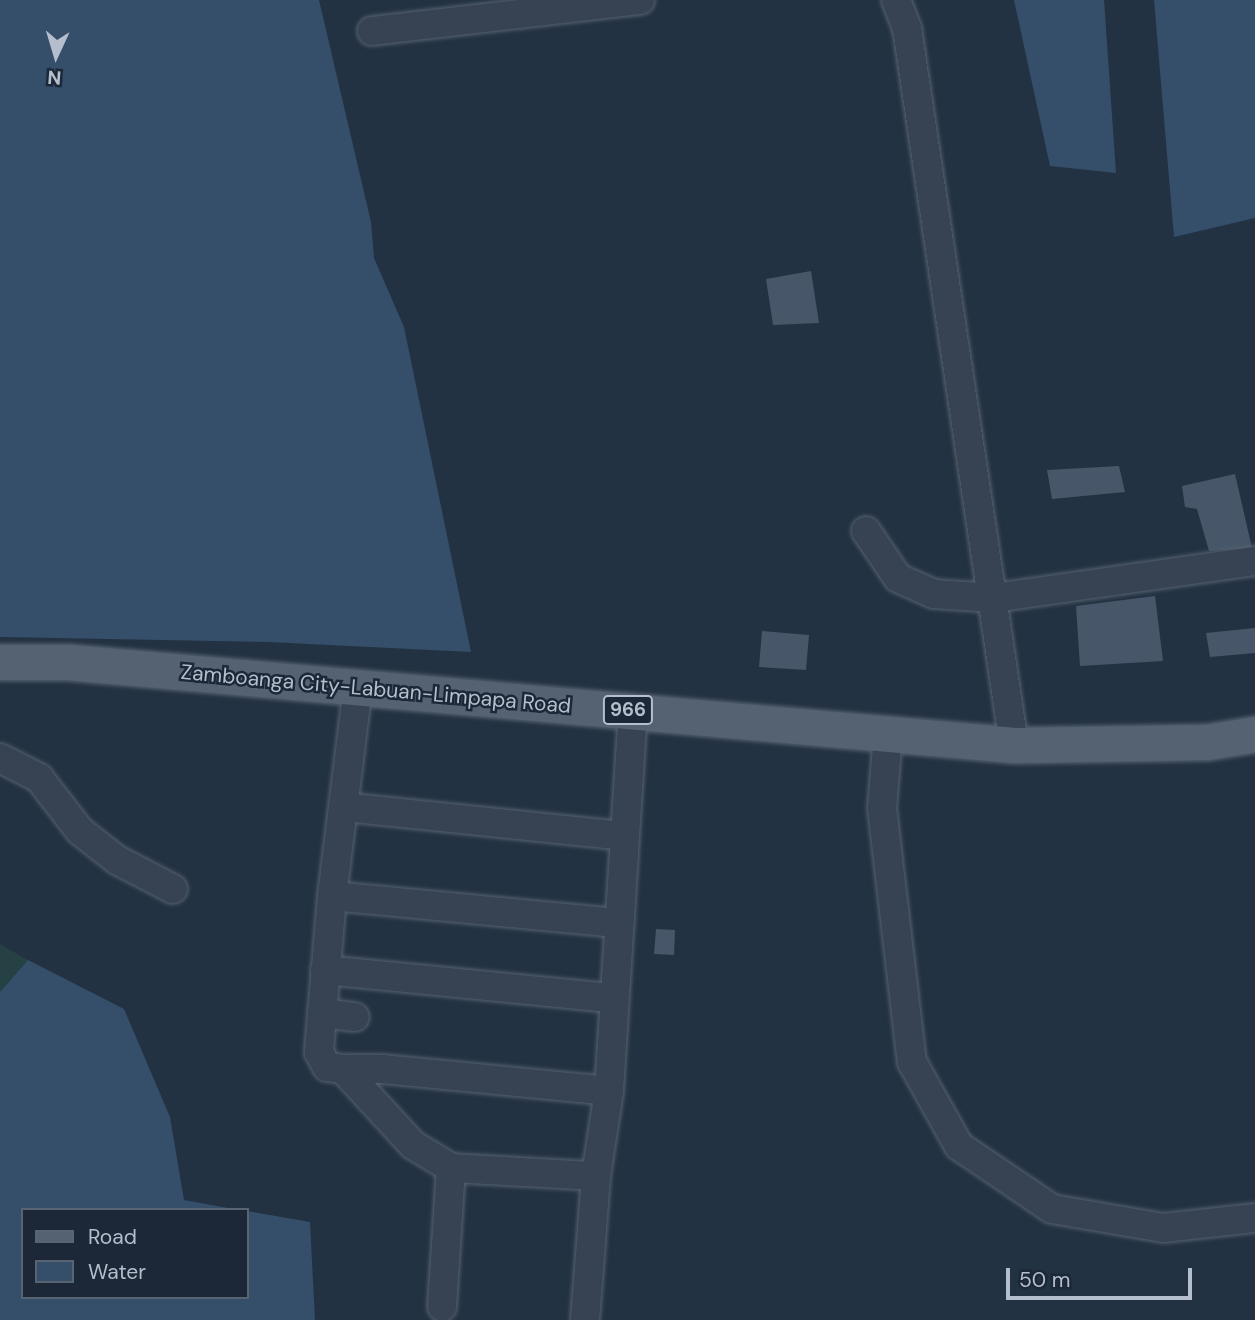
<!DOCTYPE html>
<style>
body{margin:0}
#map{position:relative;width:1255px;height:1320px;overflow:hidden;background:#233242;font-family:"DM Sans",sans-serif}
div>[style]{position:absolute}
.green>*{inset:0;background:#254143}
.water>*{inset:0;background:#354e6a}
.building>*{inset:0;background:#475769}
.roads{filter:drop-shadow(0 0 2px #55616f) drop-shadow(0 0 2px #55616f)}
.minor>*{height:28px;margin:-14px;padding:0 14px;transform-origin:14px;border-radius:14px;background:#374352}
.major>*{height:35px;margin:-17.5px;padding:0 17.5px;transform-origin:17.5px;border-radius:17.5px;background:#556272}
span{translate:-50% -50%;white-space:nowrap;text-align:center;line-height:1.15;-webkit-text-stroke:5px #1c2837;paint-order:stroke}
.shield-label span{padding:2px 5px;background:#1c2837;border:2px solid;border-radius:5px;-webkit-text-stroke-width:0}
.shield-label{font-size:19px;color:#b4becc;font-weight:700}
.street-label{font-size:21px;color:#b4becc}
.legend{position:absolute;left:21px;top:1208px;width:228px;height:91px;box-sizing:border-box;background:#1c2837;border:2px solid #596473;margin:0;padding:9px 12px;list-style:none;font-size:21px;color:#b4becc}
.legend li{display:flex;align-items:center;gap:14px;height:35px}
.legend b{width:35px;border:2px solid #596473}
.north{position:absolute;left:21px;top:21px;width:70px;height:70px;-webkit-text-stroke:5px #1c2837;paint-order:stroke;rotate:184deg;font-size:19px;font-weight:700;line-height:28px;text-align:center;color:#b4becc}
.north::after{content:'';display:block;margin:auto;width:24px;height:32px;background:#b4becc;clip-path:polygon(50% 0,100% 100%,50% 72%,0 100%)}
.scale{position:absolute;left:1006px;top:1268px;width:186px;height:32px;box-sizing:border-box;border:4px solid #b4becc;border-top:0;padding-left:9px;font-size:21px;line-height:24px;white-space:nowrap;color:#b4becc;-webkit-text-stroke:5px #1c2837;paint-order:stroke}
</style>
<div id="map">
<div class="green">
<i style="clip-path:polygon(0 944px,28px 960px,0 992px)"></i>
</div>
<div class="water">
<i style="clip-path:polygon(0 0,319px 0,371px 222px,374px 258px,404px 327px,471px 652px,269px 642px,0 637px)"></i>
<i style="clip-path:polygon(1014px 0,1104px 0,1116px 173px,1050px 166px)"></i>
<i style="clip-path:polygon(1154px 0,1255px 0,1255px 218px,1174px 237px)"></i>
<i style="clip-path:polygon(28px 960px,124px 1009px,170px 1117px,184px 1200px,239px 1210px,23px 1210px,23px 1297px,247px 1297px,247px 1211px,310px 1222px,315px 1320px,0 1320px,0 992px)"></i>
</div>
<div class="building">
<i style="clip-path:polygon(811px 271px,819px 323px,773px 325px,766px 279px)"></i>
<i style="clip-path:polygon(1119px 466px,1125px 492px,1052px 499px,1047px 470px)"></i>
<i style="clip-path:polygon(1235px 474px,1252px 548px,1209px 551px,1197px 509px,1185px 507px,1182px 486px)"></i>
<i style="clip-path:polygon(1155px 596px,1163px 661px,1080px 666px,1076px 606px)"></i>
<i style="clip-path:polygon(1255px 628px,1255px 653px,1210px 657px,1206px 633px)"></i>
<i style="clip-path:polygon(762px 631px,809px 635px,806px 670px,759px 667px)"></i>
<i style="clip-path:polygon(656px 929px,675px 930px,674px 955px,654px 954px)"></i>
</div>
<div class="roads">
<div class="minor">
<i style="left:896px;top:0;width:30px;rotate:69deg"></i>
<i style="left:907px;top:28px;width:725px;rotate:81.51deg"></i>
<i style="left:372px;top:31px;width:270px;rotate:-6.6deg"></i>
<i style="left:866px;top:531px;width:57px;rotate:55.8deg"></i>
<i style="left:898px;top:578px;width:39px;rotate:24deg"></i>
<i style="left:934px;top:594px;width:60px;rotate:3.8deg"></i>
<i style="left:994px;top:598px;width:264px;rotate:-8.1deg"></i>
<i style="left:358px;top:687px;width:211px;rotate:97.1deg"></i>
<i style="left:332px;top:896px;width:157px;rotate:94.8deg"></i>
<i style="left:319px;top:1052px;width:17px;rotate:62deg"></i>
<i style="left:327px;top:1067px;width:16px;rotate:7deg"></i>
<i style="left:343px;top:1069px;width:103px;rotate:47.4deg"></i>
<i style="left:413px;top:1145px;width:44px;rotate:31.2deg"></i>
<i style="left:451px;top:1168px;width:139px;rotate:93.7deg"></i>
<i style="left:888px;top:734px;width:74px;rotate:94.6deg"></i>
<i style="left:882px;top:808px;width:256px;rotate:83.3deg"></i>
<i style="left:912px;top:1062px;width:96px;rotate:60.8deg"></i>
<i style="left:959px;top:1146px;width:112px;rotate:34.1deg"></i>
<i style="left:1052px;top:1209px;width:113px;rotate:9.7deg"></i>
<i style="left:1163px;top:1228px;width:93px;rotate:-6.2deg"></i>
<i style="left:0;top:758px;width:44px;rotate:27.1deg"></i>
<i style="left:39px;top:778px;width:67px;rotate:52.3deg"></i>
<i style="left:80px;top:831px;width:47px;rotate:38.1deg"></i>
<i style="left:117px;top:860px;width:63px;rotate:27.4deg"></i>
<i style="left:344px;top:807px;width:281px;rotate:5.9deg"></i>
<i style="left:332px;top:896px;width:289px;rotate:5.4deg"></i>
<i style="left:325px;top:970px;width:289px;rotate:5.6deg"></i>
<i style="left:322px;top:1013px;width:33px;rotate:7deg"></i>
<i style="left:343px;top:1069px;width:39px"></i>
<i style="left:382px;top:1069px;width:228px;rotate:5.5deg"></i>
<i style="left:451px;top:1168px;width:145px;rotate:3.2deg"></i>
<i style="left:585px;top:1320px;width:144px;rotate:-85.6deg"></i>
<i style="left:596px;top:1176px;width:86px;rotate:-81.3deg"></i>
<i style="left:609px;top:1091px;width:381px;rotate:-86.4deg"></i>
</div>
<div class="major">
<i style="left:0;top:662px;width:68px"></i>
<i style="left:68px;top:662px;width:950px;rotate:5.01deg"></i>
<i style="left:1014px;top:745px;width:193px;rotate:-0.9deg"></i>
<i style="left:1207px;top:742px;width:49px;rotate:-9.5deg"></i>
</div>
</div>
<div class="shield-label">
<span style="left:628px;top:710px">966</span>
</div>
<div class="street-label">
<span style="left:376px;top:689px;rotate:5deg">Zamboanga City-Labuan-Limpapa Road</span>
</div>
<ul class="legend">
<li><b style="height:9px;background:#556272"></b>Road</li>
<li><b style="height:19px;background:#354e6a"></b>Water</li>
</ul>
<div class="north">N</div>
<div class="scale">50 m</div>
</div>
